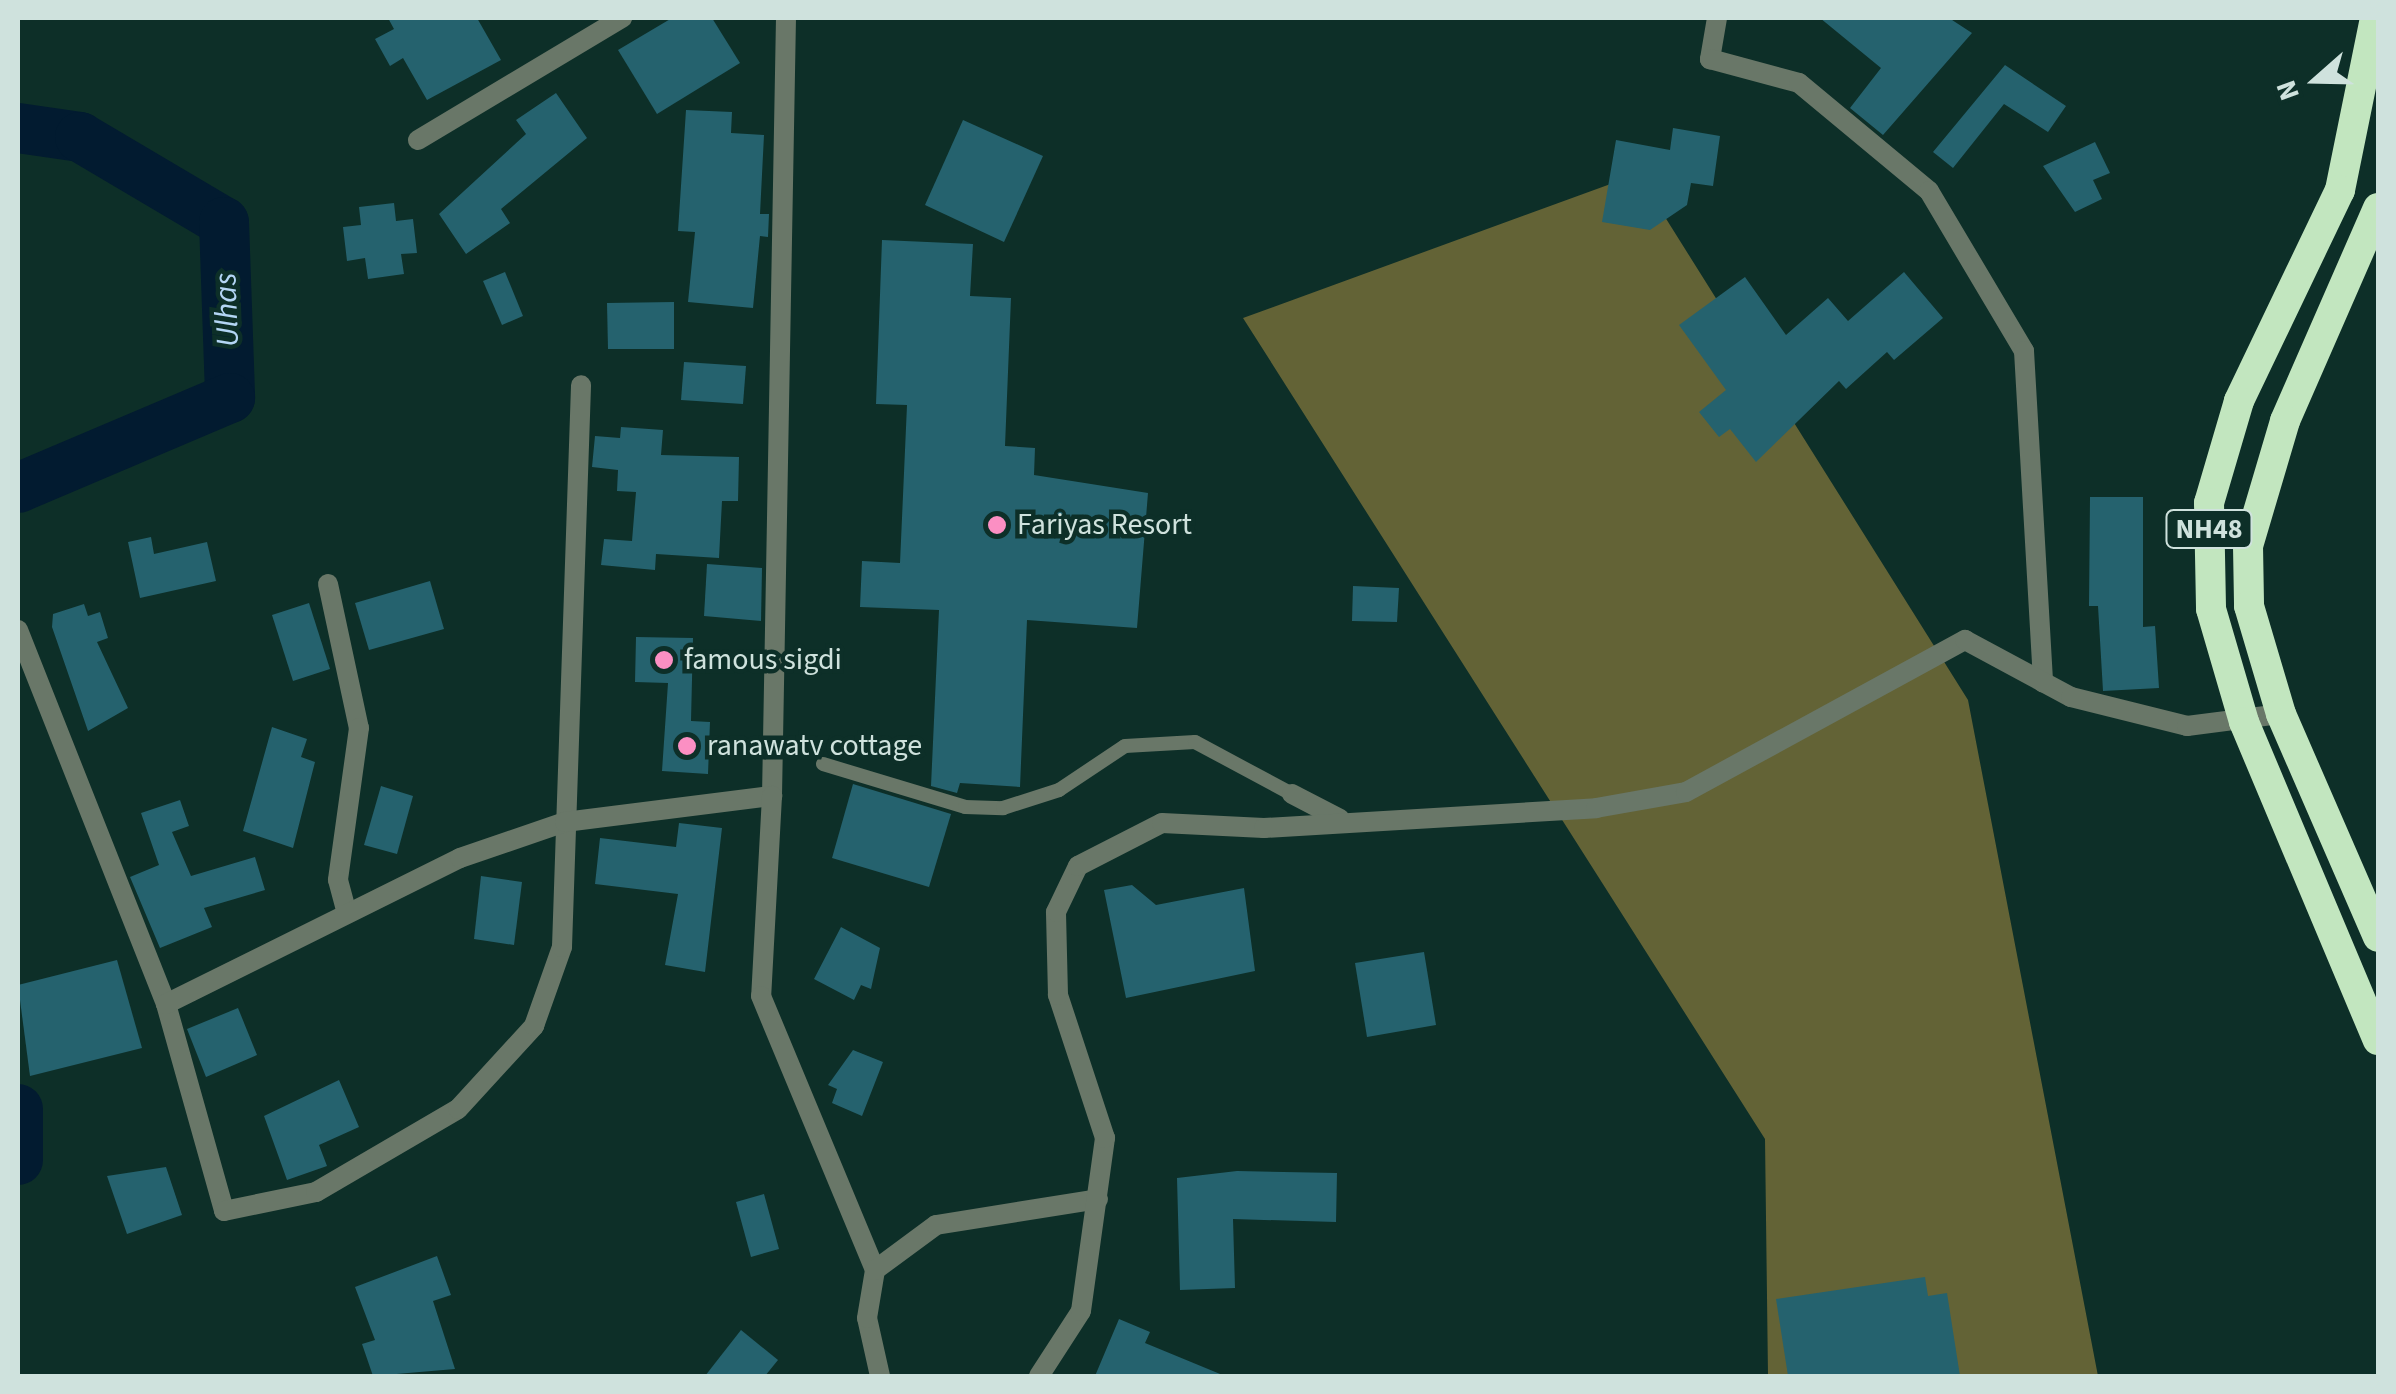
<!DOCTYPE html>
<style>
body{margin:0}
#map{position:relative;width:2396px;height:1394px;overflow:hidden;background:#0d2f28;font-family:"Source Sans 3",sans-serif}
div>[style]{position:absolute}
.forest>*{inset:0;background:#636336}
.river>*{height:50px;margin:-25px;padding:0 25px;transform-origin:25px;border-radius:25px;background:#021b30}
.building>*{inset:0;background:#25626e}
.lane>*{height:14px;margin:-7px;padding:0 7px;transform-origin:7px;border-radius:7px;background:#697768}
.street>*{height:20px;margin:-10px;padding:0 10px;transform-origin:10px;border-radius:10px;background:#697768}
.highway>*{height:30px;margin:-15px;padding:0 15px;transform-origin:15px;border-radius:15px;background:#c2e6bf}
.dots>*{width:28px;height:28px;translate:-50% -50%;box-sizing:border-box;border:5px solid #0d2f28;border-radius:50%}
span{translate:-50% -50%;white-space:nowrap;text-align:center;line-height:1.15;-webkit-text-stroke:9px #0d2f28;paint-order:stroke}
.shield-label span{padding:2px 8px;background:#0d2f28;border:2px solid;border-radius:8px;-webkit-text-stroke-width:0}
.shield-label{font-size:28px;color:#cfe2dd;font-weight:700}
.poi-label{font-size:30px;color:#cfe2dd}
.left{translate:0 -50%;text-align:left}
.water-label{font-size:32px;color:#b4d6f5;font-style:italic}
.frame{position:absolute;inset:0;border:20px solid #cfe2dd;pointer-events:none}
.north{position:absolute;left:2266px;top:30px;width:100px;height:100px;-webkit-text-stroke:8px #0d2f28;paint-order:stroke;rotate:250deg;font-size:28px;font-weight:700;line-height:40px;text-align:center;color:#cfe2dd}
.north::after{content:'';display:block;margin:auto;width:35px;height:45px;background:#cfe2dd;clip-path:polygon(50% 0,100% 100%,50% 72%,0 100%)}
</style>
<div id="map">
<div class="forest">
<i style="clip-path:polygon(1638px 174px,1968px 700px,2098px 1376px,1768px 1376px,1765px 1139px,1243px 318px)"></i>
</div>
<div class="river">
<i style="left:18px;top:128px;width:63px;rotate:8.3deg"></i>
<i style="left:80px;top:137px;width:167px;rotate:30.6deg"></i>
<i style="left:224px;top:222px;width:176px;rotate:88deg"></i>
<i style="left:230px;top:398px;width:230px;rotate:157deg"></i>
<i style="left:18px;top:1109px;width:51px;rotate:90deg"></i>
</div>
<div class="building">
<i style="clip-path:polygon(388px 18px,477px 18px,501px 60px,427px 100px,403px 58px,390px 66px,375px 39px,394px 29px)"></i>
<i style="clip-path:polygon(672px 18px,712px 18px,740px 63px,657px 114px,618px 50px)"></i>
<i style="clip-path:polygon(1820px 18px,1949px 18px,1972px 33px,1883px 135px,1850px 108px,1881px 68px)"></i>
<i style="clip-path:polygon(2005px 65px,2066px 106px,2048px 132px,2004px 104px,1953px 168px,1933px 152px)"></i>
<i style="clip-path:polygon(556px 93px,587px 138px,501px 209px,510px 223px,466px 254px,439px 214px,526px 134px,516px 120px)"></i>
<i style="clip-path:polygon(686px 110px,732px 112px,731px 133px,764px 135px,760px 214px,769px 214px,768px 237px,760px 236px,753px 308px,688px 302px,695px 232px,678px 231px)"></i>
<i style="clip-path:polygon(963px 120px,1043px 156px,1004px 242px,925px 205px)"></i>
<i style="clip-path:polygon(1673px 128px,1720px 136px,1713px 186px,1691px 183px,1687px 205px,1650px 230px,1602px 222px,1616px 140px,1670px 150px)"></i>
<i style="clip-path:polygon(2095px 142px,2110px 173px,2093px 180px,2102px 199px,2075px 212px,2043px 166px)"></i>
<i style="clip-path:polygon(394px 203px,396px 221px,413px 219px,417px 253px,401px 254px,404px 274px,368px 279px,365px 258px,347px 261px,343px 227px,361px 225px,359px 207px)"></i>
<i style="clip-path:polygon(882px 240px,973px 244px,970px 296px,1011px 298px,1005px 446px,1035px 448px,1034px 475px,1148px 493px,1137px 628px,1027px 620px,1020px 787px,960px 783px,957px 793px,931px 786px,939px 610px,860px 607px,862px 561px,900px 563px,907px 405px,876px 404px)"></i>
<i style="clip-path:polygon(505px 272px,523px 316px,502px 325px,483px 281px)"></i>
<i style="clip-path:polygon(1904px 272px,1943px 318px,1894px 360px,1887px 352px,1846px 389px,1839px 381px,1756px 462px,1730px 429px,1719px 437px,1699px 412px,1726px 390px,1679px 325px,1745px 277px,1786px 335px,1828px 298px,1848px 321px)"></i>
<i style="clip-path:polygon(674px 302px,674px 349px,608px 349px,607px 303px)"></i>
<i style="clip-path:polygon(684px 362px,746px 366px,743px 404px,681px 400px)"></i>
<i style="clip-path:polygon(621px 427px,663px 430px,661px 455px,739px 457px,738px 501px,722px 501px,719px 558px,656px 554px,655px 570px,601px 565px,604px 539px,632px 541px,636px 492px,617px 491px,618px 470px,592px 467px,595px 436px,620px 438px)"></i>
<i style="clip-path:polygon(2090px 497px,2143px 497px,2143px 627px,2155px 626px,2159px 688px,2103px 691px,2098px 606px,2089px 606px)"></i>
<i style="clip-path:polygon(151px 537px,154px 554px,207px 542px,216px 581px,140px 598px,128px 542px)"></i>
<i style="clip-path:polygon(707px 564px,762px 568px,761px 621px,704px 616px)"></i>
<i style="clip-path:polygon(430px 581px,444px 629px,369px 650px,355px 603px)"></i>
<i style="clip-path:polygon(1353px 586px,1399px 588px,1397px 622px,1352px 621px)"></i>
<i style="clip-path:polygon(309px 603px,330px 669px,293px 681px,272px 615px)"></i>
<i style="clip-path:polygon(84px 604px,88px 616px,100px 612px,108px 638px,97px 642px,128px 708px,88px 731px,52px 627px,53px 614px)"></i>
<i style="clip-path:polygon(636px 637px,693px 638px,691px 721px,710px 722px,708px 774px,662px 771px,668px 683px,635px 682px)"></i>
<i style="clip-path:polygon(272px 727px,307px 739px,301px 757px,315px 762px,293px 848px,243px 831px)"></i>
<i style="clip-path:polygon(853px 784px,951px 814px,929px 887px,832px 858px)"></i>
<i style="clip-path:polygon(381px 786px,413px 796px,397px 854px,364px 845px)"></i>
<i style="clip-path:polygon(180px 800px,189px 826px,172px 832px,191px 876px,255px 857px,265px 890px,204px 908px,212px 927px,160px 948px,130px 877px,159px 865px,141px 813px)"></i>
<i style="clip-path:polygon(679px 823px,722px 828px,705px 972px,665px 965px,678px 894px,595px 884px,600px 838px,676px 847px)"></i>
<i style="clip-path:polygon(481px 876px,522px 882px,514px 945px,474px 939px)"></i>
<i style="clip-path:polygon(1132px 885px,1156px 905px,1244px 888px,1255px 971px,1126px 998px,1104px 890px)"></i>
<i style="clip-path:polygon(841px 927px,880px 948px,871px 989px,861px 985px,854px 1000px,814px 979px)"></i>
<i style="clip-path:polygon(1424px 952px,1436px 1025px,1367px 1037px,1355px 963px)"></i>
<i style="clip-path:polygon(117px 960px,142px 1048px,30px 1076px,18px 985px)"></i>
<i style="clip-path:polygon(238px 1008px,257px 1055px,206px 1077px,187px 1029px)"></i>
<i style="clip-path:polygon(853px 1050px,883px 1062px,862px 1116px,832px 1103px,837px 1089px,828px 1085px)"></i>
<i style="clip-path:polygon(339px 1080px,359px 1127px,319px 1145px,327px 1166px,287px 1180px,264px 1116px)"></i>
<i style="clip-path:polygon(166px 1167px,182px 1215px,127px 1234px,107px 1176px)"></i>
<i style="clip-path:polygon(1237px 1171px,1337px 1173px,1336px 1222px,1233px 1219px,1235px 1288px,1180px 1290px,1177px 1178px)"></i>
<i style="clip-path:polygon(764px 1194px,779px 1249px,751px 1257px,736px 1202px)"></i>
<i style="clip-path:polygon(437px 1256px,451px 1295px,433px 1301px,455px 1369px,373px 1376px,362px 1344px,375px 1340px,355px 1287px)"></i>
<i style="clip-path:polygon(1925px 1277px,1928px 1296px,1947px 1293px,1960px 1376px,1788px 1376px,1776px 1299px)"></i>
<i style="clip-path:polygon(1119px 1319px,1150px 1332px,1145px 1343px,1225px 1376px,1095px 1376px)"></i>
<i style="clip-path:polygon(741px 1330px,778px 1360px,765px 1376px,705px 1376px)"></i>
</div>
<div class="lane">
<i style="left:823px;top:764px;width:148px;rotate:16.8deg"></i>
<i style="left:965px;top:807px;width:38px;rotate:2deg"></i>
<i style="left:1003px;top:808px;width:59px;rotate:-17.8deg"></i>
<i style="left:1059px;top:790px;width:79px;rotate:-33.7deg"></i>
<i style="left:1125px;top:746px;width:70px;rotate:-3.3deg"></i>
<i style="left:1195px;top:742px;width:110px;rotate:28.2deg"></i>
</div>
<div class="street">
<i style="left:1717px;top:18px;width:42px;rotate:99.7deg"></i>
<i style="left:1710px;top:59px;width:92px;rotate:15.1deg"></i>
<i style="left:1799px;top:83px;width:169px;rotate:39.7deg"></i>
<i style="left:1929px;top:191px;width:186px;rotate:59.3deg"></i>
<i style="left:2024px;top:351px;width:332px;rotate:86.7deg"></i>
<i style="left:418px;top:140px;width:238px;rotate:-30.9deg"></i>
<i style="left:328px;top:584px;width:147px;rotate:77.9deg"></i>
<i style="left:359px;top:728px;width:153px;rotate:97.9deg"></i>
<i style="left:338px;top:880px;width:30px;rotate:75deg"></i>
<i style="left:18px;top:630px;width:402px;rotate:68.4deg"></i>
<i style="left:166px;top:1004px;width:215px;rotate:74.3deg"></i>
<i style="left:224px;top:1211px;width:94px;rotate:-11.7deg"></i>
<i style="left:316px;top:1192px;width:164px;rotate:-30.3deg"></i>
<i style="left:458px;top:1109px;width:113px;rotate:-47.5deg"></i>
<i style="left:534px;top:1026px;width:84px;rotate:-70.5deg"></i>
<i style="left:562px;top:947px;width:562px;rotate:-88.06deg"></i>
<i style="left:1292px;top:794px;width:54px;rotate:27.5deg"></i>
<i style="left:772px;top:796px;width:778px;rotate:-88.97deg"></i>
<i style="left:166px;top:1004px;width:328px;rotate:-26.4deg"></i>
<i style="left:460px;top:858px;width:111px;rotate:-18.9deg"></i>
<i style="left:565px;top:822px;width:209px;rotate:-7.2deg"></i>
<i style="left:772px;top:796px;width:200px;rotate:93.1deg"></i>
<i style="left:761px;top:996px;width:297px;rotate:67.4deg"></i>
<i style="left:880px;top:1376px;width:59px;rotate:-102.6deg"></i>
<i style="left:867px;top:1318px;width:49px;rotate:-80.5deg"></i>
<i style="left:875px;top:1270px;width:76px;rotate:-36.4deg"></i>
<i style="left:936px;top:1225px;width:164px;rotate:-9.1deg"></i>
<i style="left:1039px;top:1376px;width:77px;rotate:-57.1deg"></i>
<i style="left:1081px;top:1311px;width:175px;rotate:-82.1deg"></i>
<i style="left:1105px;top:1138px;width:151px;rotate:-108.2deg"></i>
<i style="left:1058px;top:995px;width:83px;rotate:-91.4deg"></i>
<i style="left:1056px;top:912px;width:51px;rotate:-64.4deg"></i>
<i style="left:1078px;top:866px;width:94px;rotate:-27.1deg"></i>
<i style="left:1162px;top:823px;width:102px;rotate:2.8deg"></i>
<i style="left:1264px;top:828px;width:333px;rotate:-3.4deg"></i>
<i style="left:1596px;top:808px;width:91px;rotate:-10.1deg"></i>
<i style="left:1686px;top:792px;width:318px;rotate:-28.6deg"></i>
<i style="left:1965px;top:640px;width:120px;rotate:28.3deg"></i>
<i style="left:2071px;top:697px;width:120px;rotate:14deg"></i>
<i style="left:2187px;top:726px;width:95px;rotate:-7.3deg"></i>
</div>
<div class="highway">
<i style="left:2375px;top:18px;width:176px;rotate:101.5deg"></i>
<i style="left:2340px;top:190px;width:234px;rotate:115.6deg"></i>
<i style="left:2239px;top:401px;width:106px;rotate:106.4deg"></i>
<i style="left:2209px;top:503px;width:106px;rotate:88.9deg"></i>
<i style="left:2211px;top:609px;width:118px;rotate:73.7deg"></i>
<i style="left:2244px;top:722px;width:345px;rotate:67.2deg"></i>
<i style="left:2378px;top:208px;width:232px;rotate:113.6deg"></i>
<i style="left:2285px;top:421px;width:130px;rotate:106.5deg"></i>
<i style="left:2248px;top:546px;width:60px;rotate:89deg"></i>
<i style="left:2249px;top:606px;width:113px;rotate:73.5deg"></i>
<i style="left:2281px;top:714px;width:243px;rotate:66.5deg"></i>
</div>
<div class="dots">
<i style="left:997px;top:525px;background:#fb8fc3"></i>
<i style="left:664px;top:660px;background:#fb8fc3"></i>
<i style="left:687px;top:746px;background:#fb8fc3"></i>
</div>
<div class="shield-label">
<span style="left:2209px;top:529px">NH48</span>
</div>
<div class="poi-label">
<span class="left" style="left:1017px;top:525px">Fariyas Resort</span>
<span class="left" style="left:684px;top:660px">famous sigdi</span>
<span class="left" style="left:707px;top:746px">ranawatv cottage</span>
</div>
<div class="water-label">
<span style="left:227px;top:310px;rotate:-92deg">Ulhas</span>
</div>
<div class="frame"></div>
<div class="north">N</div>
</div>
